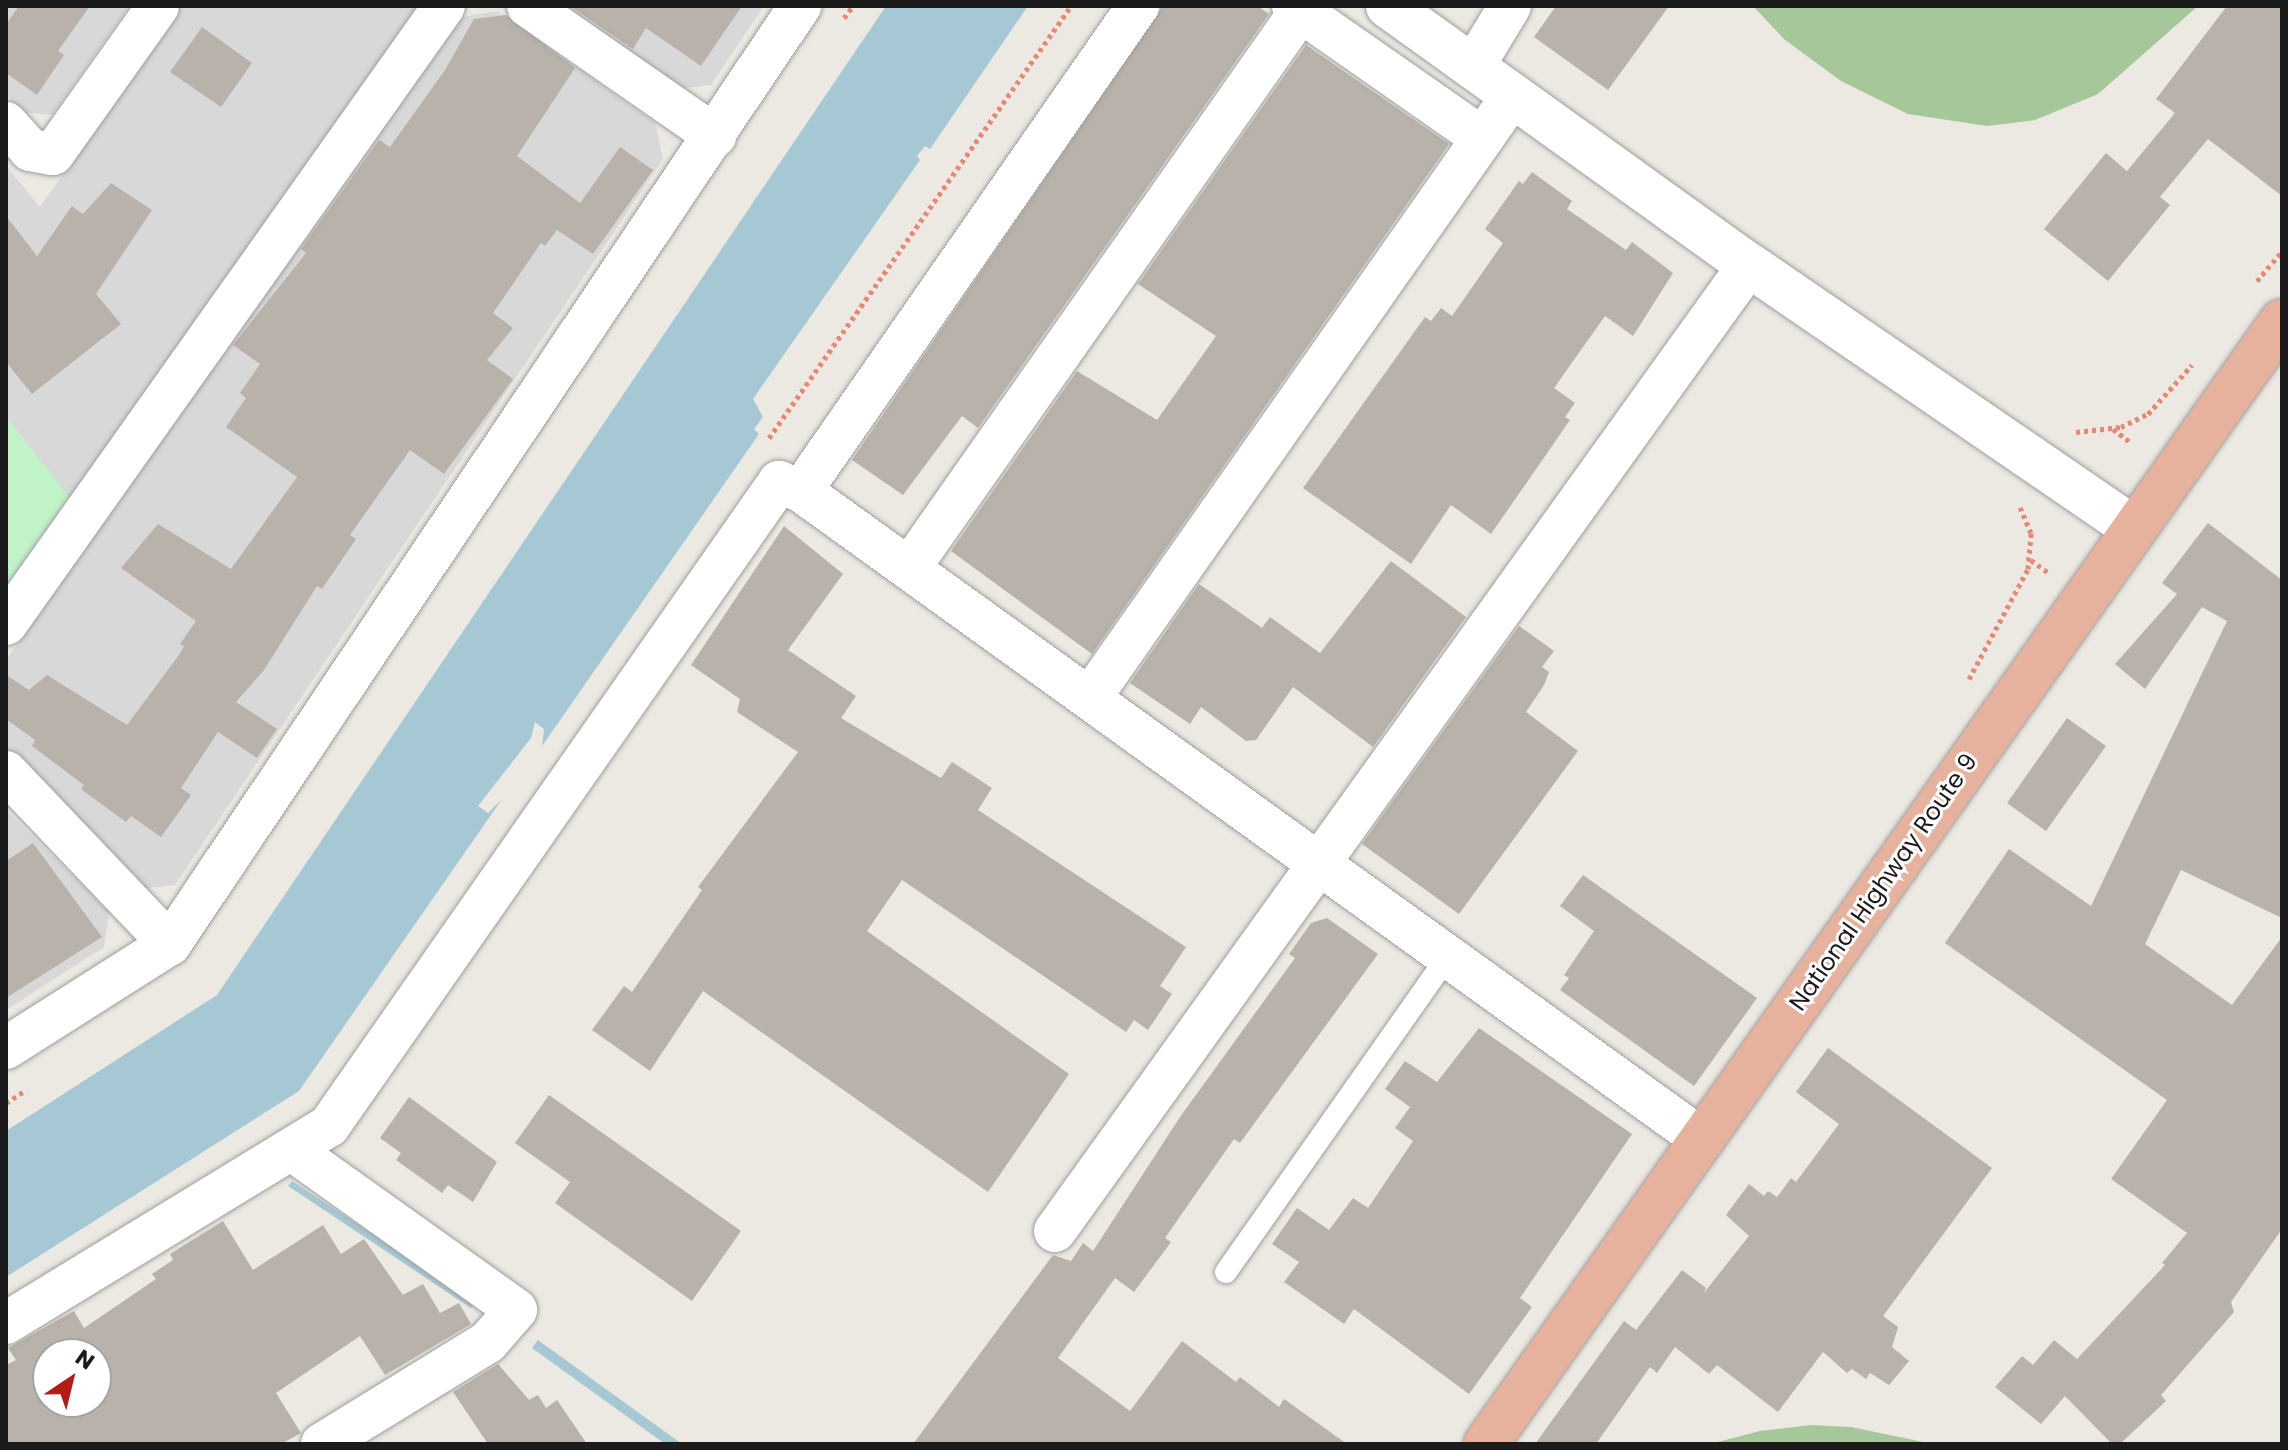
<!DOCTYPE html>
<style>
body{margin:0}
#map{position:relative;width:2288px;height:1450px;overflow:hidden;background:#ebe9e1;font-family:Poppins,sans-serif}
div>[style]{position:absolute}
.residential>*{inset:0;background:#d9d8d8}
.forest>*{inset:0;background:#a5c79a}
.park>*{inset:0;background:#c1f3c8}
.water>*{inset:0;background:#a6c8d5}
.building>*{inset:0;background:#b8b2ab}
.path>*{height:5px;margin-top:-2.5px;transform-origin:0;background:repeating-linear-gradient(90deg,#ea8673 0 4px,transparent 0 8px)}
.roads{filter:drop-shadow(0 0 2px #9f9f9f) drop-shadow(0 0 2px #9f9f9f)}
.service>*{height:22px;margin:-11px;padding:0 11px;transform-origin:11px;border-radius:11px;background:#fff}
.minor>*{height:42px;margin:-21px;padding:0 21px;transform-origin:21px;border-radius:21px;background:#fff}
.tertiary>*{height:44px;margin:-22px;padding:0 22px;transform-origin:22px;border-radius:22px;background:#fff}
.trunk>*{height:44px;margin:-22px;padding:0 22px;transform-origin:22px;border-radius:22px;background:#e6b19d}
span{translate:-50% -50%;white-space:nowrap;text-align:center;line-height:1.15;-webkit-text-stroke:6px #fff;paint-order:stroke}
.street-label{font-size:24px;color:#1b1b1b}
.frame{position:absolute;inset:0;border:8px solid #1b1b1b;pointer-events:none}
.north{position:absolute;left:32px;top:1338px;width:80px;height:80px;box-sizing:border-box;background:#fff;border:2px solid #a4a4a4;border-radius:50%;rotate:35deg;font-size:22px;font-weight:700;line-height:32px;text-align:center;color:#1b1b1b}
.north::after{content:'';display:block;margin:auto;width:28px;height:36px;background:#b21c14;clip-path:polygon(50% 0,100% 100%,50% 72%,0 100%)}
</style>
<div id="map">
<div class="residential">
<i style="clip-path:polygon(6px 6px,129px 6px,52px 115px,20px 112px,6px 94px)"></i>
<i style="clip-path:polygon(182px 6px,420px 6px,6px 595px,6px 166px,40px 207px)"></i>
<i style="clip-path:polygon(557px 6px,764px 6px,711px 85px,677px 89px)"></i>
<i style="clip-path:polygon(497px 11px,655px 123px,663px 159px,175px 885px,139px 889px,6px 755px,6px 660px,463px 17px)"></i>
<i style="clip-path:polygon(6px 810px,109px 912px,104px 947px,6px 1010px)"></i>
</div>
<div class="forest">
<i style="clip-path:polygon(1753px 6px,2198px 6px,2098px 94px,2035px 120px,1987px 126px,1908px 114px,1841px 81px,1784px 39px)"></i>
<i style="clip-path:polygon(1811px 1425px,1851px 1427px,1933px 1444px,1710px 1444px,1760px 1431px)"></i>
</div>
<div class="park">
<i style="clip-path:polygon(6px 417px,71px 499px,6px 590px)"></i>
</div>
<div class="water">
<i style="clip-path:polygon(886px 6px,1028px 6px,930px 149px,925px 146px,917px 156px,920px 160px,753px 399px,763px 417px,754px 429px,759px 434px,542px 746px,544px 729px,535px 722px,531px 738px,478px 806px,488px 813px,502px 799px,299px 1091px,6px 1277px,6px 1131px,217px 995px)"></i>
<i style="clip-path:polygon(292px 1181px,475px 1302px,471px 1308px,288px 1186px)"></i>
<i style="clip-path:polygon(538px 1340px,682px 1444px,665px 1444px,532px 1348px)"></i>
</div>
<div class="building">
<i style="clip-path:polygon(19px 6px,90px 6px,58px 51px,64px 55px,37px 95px,6px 73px,6px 24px)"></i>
<i style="clip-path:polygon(570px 6px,742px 6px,701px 66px,646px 28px,633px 49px)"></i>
<i style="clip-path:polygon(1163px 6px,1258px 6px,1269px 14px,978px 428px,962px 416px,903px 495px,852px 460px)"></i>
<i style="clip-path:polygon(1556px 6px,1669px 6px,1608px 90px,1534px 37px)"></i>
<i style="clip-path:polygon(2227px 6px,2282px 6px,2282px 196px,2208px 139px,2160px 197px,2170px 205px,2108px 281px,2044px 229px,2106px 153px,2127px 171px,2175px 113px,2156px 99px)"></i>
<i style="clip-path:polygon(506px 15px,575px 68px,517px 156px,580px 203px,620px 147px,653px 170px,593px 254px,557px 230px,545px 246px,541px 243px,493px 313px,513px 328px,487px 360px,513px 379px,444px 474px,410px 450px,350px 535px,356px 539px,322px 589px,317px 586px,264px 670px,236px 702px,277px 729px,257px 758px,218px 732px,181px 788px,191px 795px,161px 837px,131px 816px,126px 822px,81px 789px,84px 785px,32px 746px,35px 740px,6px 719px,6px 675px,29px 690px,47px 675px,127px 725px,179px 655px,184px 646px,180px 644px,196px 621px,121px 568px,158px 524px,231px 569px,297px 477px,226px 427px,246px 398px,240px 393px,260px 364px,233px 345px,306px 253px,301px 249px,379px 140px,390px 147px,445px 70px,474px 19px)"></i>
<i style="clip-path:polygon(202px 27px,252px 63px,221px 107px,170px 72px)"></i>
<i style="clip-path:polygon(1306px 45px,1449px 144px,1092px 654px,951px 551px,1077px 371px,1157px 420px,1216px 336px,1138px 284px)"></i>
<i style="clip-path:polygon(1532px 172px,1572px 201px,1567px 209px,1626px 250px,1632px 242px,1673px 273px,1633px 336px,1605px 316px,1554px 388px,1575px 403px,1565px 417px,1570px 420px,1491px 534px,1451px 505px,1411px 564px,1303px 488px,1425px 317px,1431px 321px,1441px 308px,1452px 316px,1503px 243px,1485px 229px,1519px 181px,1523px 184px)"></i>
<i style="clip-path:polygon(111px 183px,152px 210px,96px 294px,121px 324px,32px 394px,6px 362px,6px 216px,37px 256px,72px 206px,83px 214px)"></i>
<i style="clip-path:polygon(2208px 523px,2282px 580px,2282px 918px,2181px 870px,2145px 944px,2232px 1005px,2282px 937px,2282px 1229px,2231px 1302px,2234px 1312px,2161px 1395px,2166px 1401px,2120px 1444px,2112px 1444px,2065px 1396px,2041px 1424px,1995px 1387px,2022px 1356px,2033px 1365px,2054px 1340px,2077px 1359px,2165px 1265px,2162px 1263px,2187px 1233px,2111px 1179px,2167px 1100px,1945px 943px,2009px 849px,2091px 906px,2227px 621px,2202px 607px,2145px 689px,2115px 664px,2177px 594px,2162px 583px)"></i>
<i style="clip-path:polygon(784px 526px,843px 574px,788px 650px,856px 696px,841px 718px,941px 778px,952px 762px,992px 788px,978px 810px,1186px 947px,1160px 986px,1172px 994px,1148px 1030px,1134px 1020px,1126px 1032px,902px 880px,867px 931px,1069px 1074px,988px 1192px,703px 991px,650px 1071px,592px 1030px,624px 986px,632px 992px,702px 890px,698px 887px,798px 752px,737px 712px,740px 699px,691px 665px)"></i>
<i style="clip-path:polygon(1391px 561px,1466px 617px,1373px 747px,1293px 687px,1256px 740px,1246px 741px,1201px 707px,1190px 724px,1130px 683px,1199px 584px,1262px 628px,1270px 617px,1320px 653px)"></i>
<i style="clip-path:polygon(1519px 626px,1554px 651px,1542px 667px,1549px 672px,1544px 685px,1526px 712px,1578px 751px,1459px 914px,1362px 844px)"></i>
<i style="clip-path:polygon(2067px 718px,2106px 746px,2046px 831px,2007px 803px)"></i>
<i style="clip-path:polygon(33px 843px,102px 937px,6px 998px,6px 861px)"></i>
<i style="clip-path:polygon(1583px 875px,1757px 998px,1694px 1086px,1560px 990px,1569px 978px,1564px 975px,1594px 931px,1560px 906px)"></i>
<i style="clip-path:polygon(1327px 918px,1378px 954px,1240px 1143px,1234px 1139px,1165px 1238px,1171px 1242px,1134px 1292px,1115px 1278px,1058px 1358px,1130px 1411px,1182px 1341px,1236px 1382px,1240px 1377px,1279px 1407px,1284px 1399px,1347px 1444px,913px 1444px,1053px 1255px,1071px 1261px,1083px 1243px,1093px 1251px,1180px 1117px,1295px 958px,1289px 954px,1311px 923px)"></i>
<i style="clip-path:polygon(1479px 1028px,1632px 1134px,1520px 1298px,1532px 1307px,1469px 1394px,1354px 1309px,1344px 1324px,1284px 1282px,1299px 1262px,1272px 1244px,1297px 1208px,1329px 1230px,1353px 1198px,1368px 1208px,1413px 1141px,1395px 1128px,1410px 1107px,1385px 1089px,1405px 1061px,1437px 1082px)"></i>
<i style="clip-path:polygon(1828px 1048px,1992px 1168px,1883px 1316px,1898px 1327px,1892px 1347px,1909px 1361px,1889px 1385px,1870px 1373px,1866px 1379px,1852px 1369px,1847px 1373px,1823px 1352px,1778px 1412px,1717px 1365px,1709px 1374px,1675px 1347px,1657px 1373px,1650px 1367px,1596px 1444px,1535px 1444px,1624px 1321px,1636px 1330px,1682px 1270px,1706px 1288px,1703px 1294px,1749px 1236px,1726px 1215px,1749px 1184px,1764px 1196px,1768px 1191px,1777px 1197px,1791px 1178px,1796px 1182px,1839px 1124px,1796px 1092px)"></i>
<i style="clip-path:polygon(549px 1095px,741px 1231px,692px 1301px,555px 1203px,570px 1182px,515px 1143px)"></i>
<i style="clip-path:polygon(409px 1097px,497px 1162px,473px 1202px,448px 1185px,442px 1193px,396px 1160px,401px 1153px,380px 1138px)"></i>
<i style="clip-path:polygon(evenodd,223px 1221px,253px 1270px,323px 1225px,341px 1254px,364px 1239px,403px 1295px,423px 1284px,440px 1313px,459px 1303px,471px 1324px,385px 1375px,360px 1336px,276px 1393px,301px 1433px,281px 1444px,6px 1444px,6px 1365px,16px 1360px,8px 1348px,74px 1311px,84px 1328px,156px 1279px,152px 1274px,173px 1260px,170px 1254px,223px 1221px,48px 1354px,96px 1354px,96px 1402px,48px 1402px,48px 1354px)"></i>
<i style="clip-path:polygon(498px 1364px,529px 1400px,538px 1395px,546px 1408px,557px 1400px,587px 1444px,488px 1444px,453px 1392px)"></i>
</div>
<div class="path">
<i style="left:844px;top:18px;width:15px;rotate:-53deg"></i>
<i style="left:2257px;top:281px;width:39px;rotate:-50deg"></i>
<i style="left:2113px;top:429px;width:21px;rotate:37deg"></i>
<i style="left:2076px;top:432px;width:45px;rotate:-6.3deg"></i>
<i style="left:2121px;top:427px;width:30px;rotate:-26deg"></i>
<i style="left:2148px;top:414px;width:66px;rotate:-48.1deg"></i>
<i style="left:769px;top:438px;width:527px;rotate:-55.04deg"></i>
<i style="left:2031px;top:560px;width:22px;rotate:36deg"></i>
<i style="left:1969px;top:679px;width:125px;rotate:-61.8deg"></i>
<i style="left:2028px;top:569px;width:36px;rotate:-85deg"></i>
<i style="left:2031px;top:533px;width:28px;rotate:-113deg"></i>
<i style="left:6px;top:1103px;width:24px;rotate:-33deg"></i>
</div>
<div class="roads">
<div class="service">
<i style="left:1226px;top:1272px;width:385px;rotate:-54.9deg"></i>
</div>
<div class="minor">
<i style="left:528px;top:6px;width:228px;rotate:34.8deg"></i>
<i style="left:1293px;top:6px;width:231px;rotate:34.9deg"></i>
<i style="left:1473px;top:67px;width:71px;rotate:-58.8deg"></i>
<i style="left:6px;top:123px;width:36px;rotate:48deg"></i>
<i style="left:30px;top:150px;width:23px;rotate:10deg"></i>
<i style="left:53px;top:154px;width:181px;rotate:-54.6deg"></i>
<i style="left:801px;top:491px;width:1111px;rotate:35.74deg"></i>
<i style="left:910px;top:567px;width:686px;rotate:-54.92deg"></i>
<i style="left:6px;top:624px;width:757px;rotate:-54.67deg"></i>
<i style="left:1090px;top:698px;width:737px;rotate:-54.95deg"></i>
<i style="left:6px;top:772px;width:238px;rotate:46.4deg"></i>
<i style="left:6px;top:1048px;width:194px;rotate:-32.4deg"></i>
<i style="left:170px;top:944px;width:1130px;rotate:-56.11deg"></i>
<i style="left:292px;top:1150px;width:275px;rotate:35.5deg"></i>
<i style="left:516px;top:1310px;width:43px;rotate:131.2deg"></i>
<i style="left:488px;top:1342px;width:195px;rotate:148.4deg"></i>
<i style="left:1055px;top:1231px;width:1189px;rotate:-54.31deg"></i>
<i style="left:6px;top:1323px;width:378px;rotate:-31.4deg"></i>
<i style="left:329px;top:1126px;width:786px;rotate:-55.06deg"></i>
<i style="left:779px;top:482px;width:24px;rotate:22deg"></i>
<i style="left:801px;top:491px;width:591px;rotate:-55.21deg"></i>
</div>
<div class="tertiary">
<i style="left:1388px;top:6px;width:444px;rotate:35.7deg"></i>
<i style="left:1749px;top:265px;width:464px;rotate:34.4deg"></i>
</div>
<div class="trunk">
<i style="left:1486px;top:1444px;width:1376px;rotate:-54.67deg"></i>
</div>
</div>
<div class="street-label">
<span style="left:1883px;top:882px;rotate:-55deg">National Highway Route 9</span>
</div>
<div class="frame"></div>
<div class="north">N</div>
</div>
